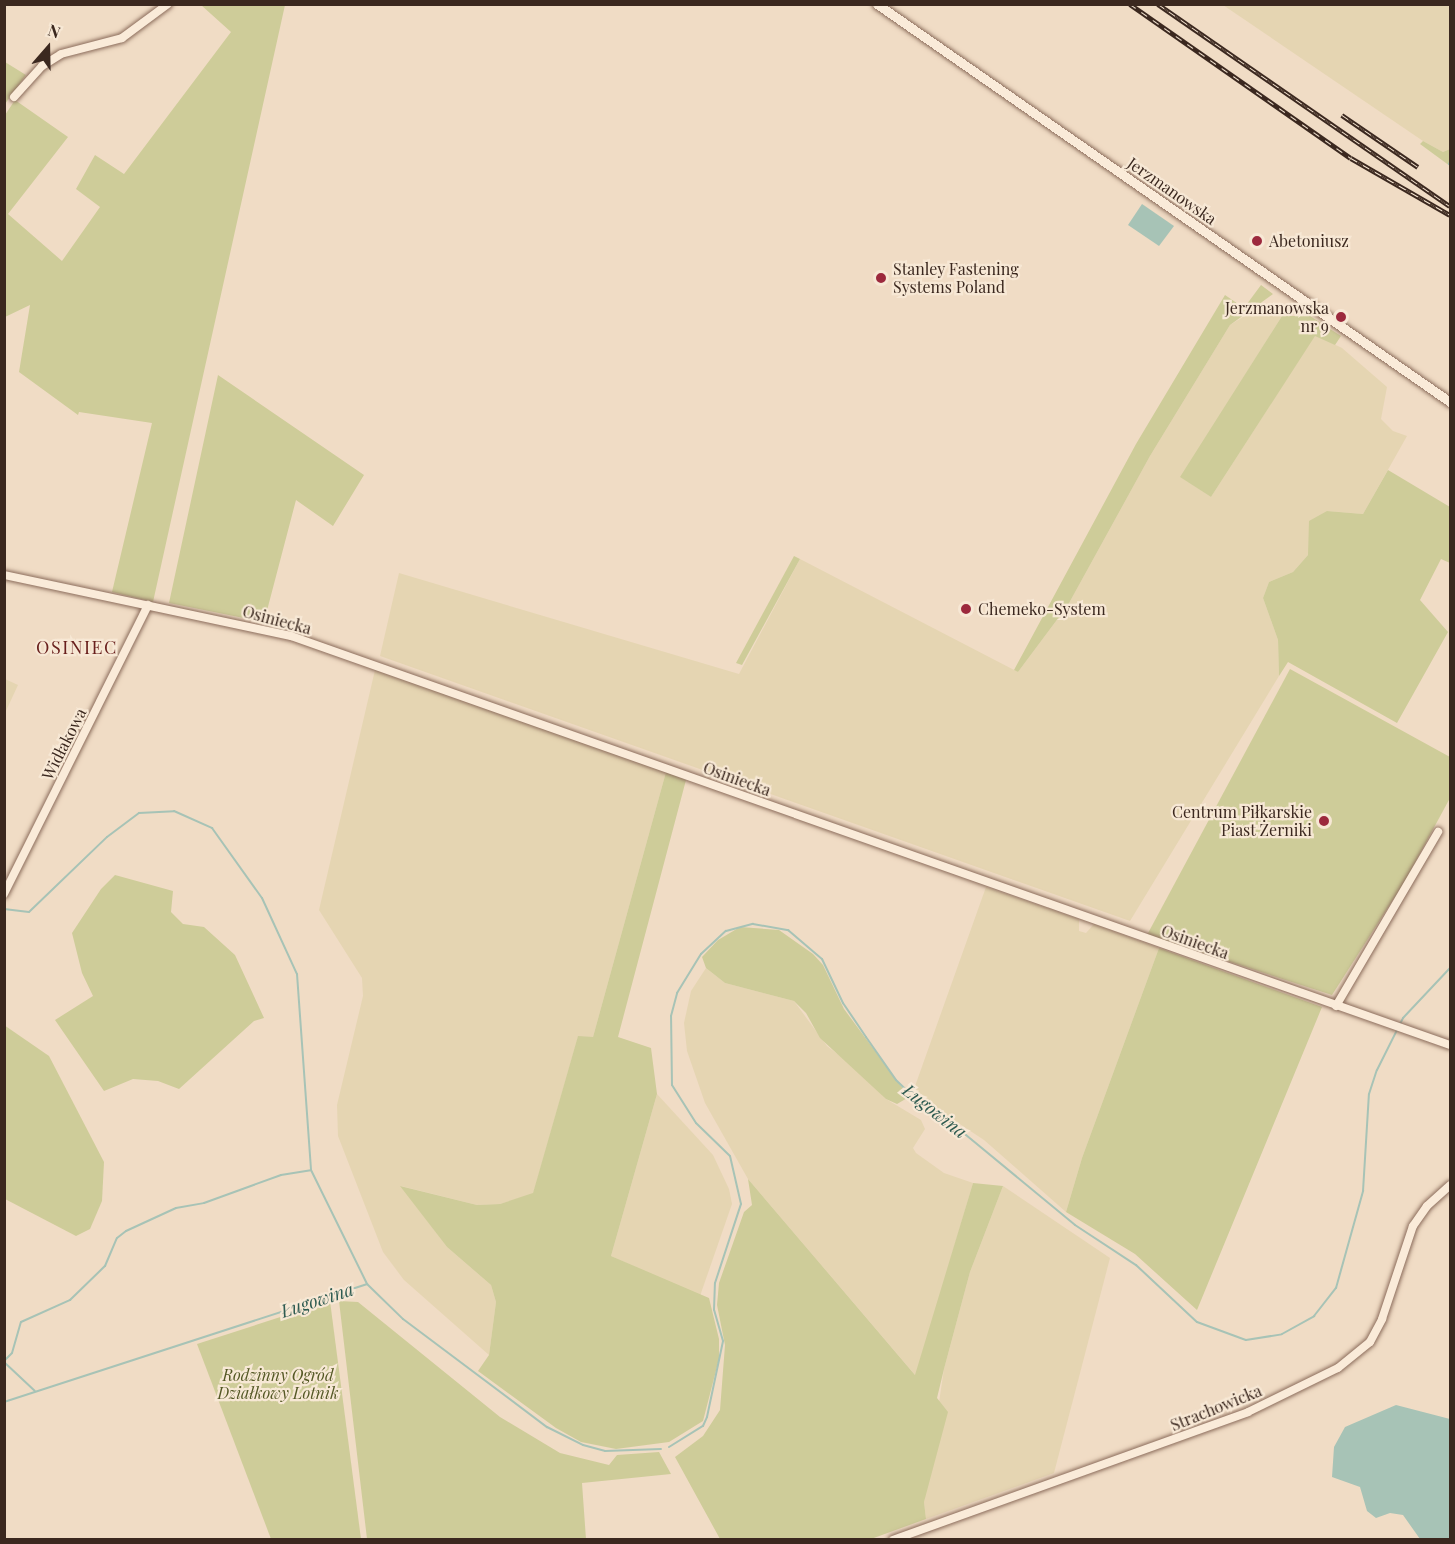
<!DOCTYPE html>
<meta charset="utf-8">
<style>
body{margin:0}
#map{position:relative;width:1455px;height:1544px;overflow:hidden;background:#f0dcc5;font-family:"Playfair Display",serif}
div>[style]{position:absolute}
.farmland>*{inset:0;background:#e5d5b2}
.green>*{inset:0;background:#cecc99}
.water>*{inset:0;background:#a7c3b6}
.stream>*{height:2px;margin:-1px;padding:0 1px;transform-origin:1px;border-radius:1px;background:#a7c3b6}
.roads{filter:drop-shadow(0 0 2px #8b6c5b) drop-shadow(0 0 2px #8b6c5b)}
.minor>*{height:8px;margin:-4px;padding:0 4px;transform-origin:4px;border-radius:4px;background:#faebd9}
.tertiary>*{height:9px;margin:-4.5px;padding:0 4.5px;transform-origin:4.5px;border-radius:4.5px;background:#faebd9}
.rail>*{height:4.5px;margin-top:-2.25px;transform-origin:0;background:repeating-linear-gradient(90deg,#f7e8d5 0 7px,#3b281f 0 14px);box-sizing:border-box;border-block:2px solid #3b281f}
.dots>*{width:16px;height:16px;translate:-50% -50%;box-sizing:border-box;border:3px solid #f7e8d5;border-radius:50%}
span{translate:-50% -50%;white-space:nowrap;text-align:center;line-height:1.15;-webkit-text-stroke:4.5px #f7e8d5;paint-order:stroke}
.street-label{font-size:16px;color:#3b281f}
.poi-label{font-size:16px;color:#3b281f}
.left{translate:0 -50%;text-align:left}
.right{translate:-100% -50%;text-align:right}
.park-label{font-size:16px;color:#545825;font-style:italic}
.neighbourhood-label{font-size:18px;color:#69201d;letter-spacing:1.5px}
.water-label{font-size:18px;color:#2e5b51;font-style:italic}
.frame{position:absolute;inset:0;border:6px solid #3b281f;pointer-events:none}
.north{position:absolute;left:18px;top:18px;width:60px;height:60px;-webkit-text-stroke:4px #f7e8d5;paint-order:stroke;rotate:20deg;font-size:16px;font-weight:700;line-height:24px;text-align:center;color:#3b281f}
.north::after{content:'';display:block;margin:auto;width:21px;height:27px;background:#3b281f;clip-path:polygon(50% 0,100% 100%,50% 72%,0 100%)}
</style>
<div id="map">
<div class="farmland">
<i style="clip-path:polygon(1223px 5px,1450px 5px,1450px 149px,1443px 152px,1423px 141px)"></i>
<i style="clip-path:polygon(1264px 304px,1282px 316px,1181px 477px,1211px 497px,1315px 335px,1342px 348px,1387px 387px,1381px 419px,1393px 431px,1407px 436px,1363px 514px,1327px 511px,1308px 555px,1293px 572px,1269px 582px,1263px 598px,1278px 640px,1279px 676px,1130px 921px,380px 656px,399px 573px,739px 674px,800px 559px,1018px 672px,1068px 605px,1150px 456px,1230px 325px)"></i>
<i style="clip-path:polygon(375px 670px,666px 772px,593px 1037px,578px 1037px,533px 1194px,500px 1204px,477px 1205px,401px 1186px,447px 1247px,491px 1285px,496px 1302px,489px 1355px,404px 1280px,383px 1252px,338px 1136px,337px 1105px,363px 996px,362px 978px,319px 910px)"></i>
<i style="clip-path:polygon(5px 679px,18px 685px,5px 713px)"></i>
<i style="clip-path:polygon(986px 887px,1079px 919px,1079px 931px,1086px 933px,1094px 924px,1159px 948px,1082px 1158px,1066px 1212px,984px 1140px,925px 1101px,914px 1089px)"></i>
<i style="clip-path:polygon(706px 968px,725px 983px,794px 1001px,827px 1046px,856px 1068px,886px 1099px,921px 1120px,925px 1129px,913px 1148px,916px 1153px,944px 1173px,973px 1183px,916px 1376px,748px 1179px,705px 1103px,687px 1051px,684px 1023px,691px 991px)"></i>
<i style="clip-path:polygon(657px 1094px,713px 1155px,729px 1189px,732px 1204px,700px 1296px,611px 1256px)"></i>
<i style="clip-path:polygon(1003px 1186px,1110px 1258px,1054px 1473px,926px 1519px,924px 1502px,944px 1369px,970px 1272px)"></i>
</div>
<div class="green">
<i style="clip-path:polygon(201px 5px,285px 5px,153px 602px,112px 592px,152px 423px,79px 412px,78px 415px,19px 372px,30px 305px,5px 317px,5px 115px,15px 100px,68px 137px,8px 214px,62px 261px,100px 207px,76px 189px,95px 155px,124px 174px,231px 32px)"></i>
<i style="clip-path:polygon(5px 62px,26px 75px,5px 104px)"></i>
<i style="clip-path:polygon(1423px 141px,1443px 152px,1450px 149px,1450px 166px,1420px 144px)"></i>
<i style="clip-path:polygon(1261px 285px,1273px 294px,1230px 325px,1150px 456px,1068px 605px,1018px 672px,1014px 670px,1136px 444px,1225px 295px,1244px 308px)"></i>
<i style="clip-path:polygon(1282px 316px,1310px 316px,1341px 336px,1335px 345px,1315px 336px,1211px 497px,1180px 477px)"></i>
<i style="clip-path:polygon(218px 375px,364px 475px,333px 526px,296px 500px,264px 622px,169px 603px)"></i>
<i style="clip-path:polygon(1388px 470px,1450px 507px,1450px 563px,1441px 559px,1420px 600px,1448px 632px,1397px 723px,1288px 662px,1279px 676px,1278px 640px,1263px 598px,1269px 582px,1293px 572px,1308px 555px,1309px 521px,1327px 511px,1363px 514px)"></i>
<i style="clip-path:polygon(794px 556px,800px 559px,742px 665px,736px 663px)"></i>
<i style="clip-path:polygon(1290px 669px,1450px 757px,1450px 798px,1405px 881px,1332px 995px,1147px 935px)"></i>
<i style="clip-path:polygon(666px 772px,686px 780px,618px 1037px,651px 1048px,657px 1094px,611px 1256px,709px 1298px,719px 1339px,719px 1359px,703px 1421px,669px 1442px,616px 1449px,581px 1442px,556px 1428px,478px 1371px,489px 1355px,496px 1302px,491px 1285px,447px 1247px,400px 1186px,477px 1205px,500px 1204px,533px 1193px,578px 1036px,593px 1037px)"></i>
<i style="clip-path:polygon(115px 875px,173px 891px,171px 912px,183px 924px,204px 927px,235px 955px,264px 1018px,254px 1021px,179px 1089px,158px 1081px,133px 1079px,104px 1091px,55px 1020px,93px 996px,82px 973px,72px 933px,101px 889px)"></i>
<i style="clip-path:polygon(740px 927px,779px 930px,813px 954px,823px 965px,844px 1009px,909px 1097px,897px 1104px,886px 1099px,820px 1038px,806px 1013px,794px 1001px,725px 983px,706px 968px,702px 957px,718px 940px)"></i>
<i style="clip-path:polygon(1159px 948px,1322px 1007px,1197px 1310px,1135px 1254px,1066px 1212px,1082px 1158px)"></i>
<i style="clip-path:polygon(4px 1025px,49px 1056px,104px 1162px,102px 1201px,90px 1229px,76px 1236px,5px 1199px)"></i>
<i style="clip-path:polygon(748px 1179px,915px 1375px,973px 1183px,1003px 1186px,970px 1272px,944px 1369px,937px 1398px,948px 1412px,924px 1502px,926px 1519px,871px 1539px,720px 1539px,675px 1457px,703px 1436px,720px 1410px,725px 1345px,717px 1305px,719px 1283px,744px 1212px,752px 1205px)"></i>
<i style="clip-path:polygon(330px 1301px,361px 1539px,271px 1539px,197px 1344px)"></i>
<i style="clip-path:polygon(339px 1301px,358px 1302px,500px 1417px,560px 1453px,609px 1465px,617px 1455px,659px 1452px,671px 1474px,582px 1483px,586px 1539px,367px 1539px)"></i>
</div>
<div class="water">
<i style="clip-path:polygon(1142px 204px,1174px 226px,1159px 246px,1128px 225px)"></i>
<i style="clip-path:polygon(1396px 1405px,1450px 1419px,1450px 1539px,1420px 1539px,1403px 1515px,1390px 1513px,1376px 1518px,1367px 1511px,1360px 1487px,1332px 1477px,1334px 1447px,1345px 1427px)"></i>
</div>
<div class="stream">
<i style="left:1449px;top:164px;width:2px;rotate:-63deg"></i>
<i style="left:4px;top:909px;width:25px;rotate:7deg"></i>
<i style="left:29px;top:912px;width:108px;rotate:-43.9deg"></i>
<i style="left:107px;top:837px;width:40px;rotate:-37deg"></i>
<i style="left:139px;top:813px;width:35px;rotate:-3deg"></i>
<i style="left:174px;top:811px;width:42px;rotate:24.1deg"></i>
<i style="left:212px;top:828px;width:86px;rotate:54.5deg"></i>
<i style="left:262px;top:898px;width:84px;rotate:65.3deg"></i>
<i style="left:297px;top:974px;width:196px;rotate:85.9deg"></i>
<i style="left:311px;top:1170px;width:127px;rotate:63.8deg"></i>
<i style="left:4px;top:1361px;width:11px;rotate:-45deg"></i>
<i style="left:12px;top:1353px;width:32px;rotate:-74deg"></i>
<i style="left:21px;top:1322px;width:54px;rotate:-24.2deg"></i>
<i style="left:70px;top:1300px;width:49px;rotate:-44.2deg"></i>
<i style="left:105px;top:1266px;width:30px;rotate:-67deg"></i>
<i style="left:117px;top:1238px;width:11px;rotate:-38deg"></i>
<i style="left:126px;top:1231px;width:55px;rotate:-24.7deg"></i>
<i style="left:176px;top:1208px;width:28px;rotate:-10deg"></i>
<i style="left:204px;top:1203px;width:82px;rotate:-20deg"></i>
<i style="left:281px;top:1175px;width:30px;rotate:-9deg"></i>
<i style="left:4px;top:1362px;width:42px;rotate:43.1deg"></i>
<i style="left:4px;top:1402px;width:382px;rotate:-18deg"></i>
<i style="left:367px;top:1284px;width:50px;rotate:44.2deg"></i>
<i style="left:403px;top:1319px;width:180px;rotate:36.9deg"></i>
<i style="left:547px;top:1427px;width:40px;rotate:26.6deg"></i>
<i style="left:583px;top:1445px;width:23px;rotate:15deg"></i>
<i style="left:605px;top:1451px;width:56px;rotate:-2deg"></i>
<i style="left:669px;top:1447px;width:40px;rotate:-32deg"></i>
<i style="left:703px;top:1426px;width:10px;rotate:-66deg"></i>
<i style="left:707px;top:1417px;width:78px;rotate:-78.1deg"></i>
<i style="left:723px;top:1341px;width:32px;rotate:-106deg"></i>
<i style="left:714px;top:1310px;width:27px;rotate:-88deg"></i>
<i style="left:715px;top:1283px;width:83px;rotate:-71.8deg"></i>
<i style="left:741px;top:1204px;width:49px;rotate:-102.9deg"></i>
<i style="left:730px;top:1156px;width:47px;rotate:-135.9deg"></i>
<i style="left:696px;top:1123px;width:45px;rotate:-122.3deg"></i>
<i style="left:672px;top:1085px;width:69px;rotate:-90.8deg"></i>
<i style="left:671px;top:1016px;width:24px;rotate:-75deg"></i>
<i style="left:677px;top:993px;width:46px;rotate:-58.4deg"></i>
<i style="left:701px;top:954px;width:34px;rotate:-43deg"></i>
<i style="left:726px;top:931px;width:28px;rotate:-15deg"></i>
<i style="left:753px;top:924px;width:36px;rotate:10deg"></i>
<i style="left:788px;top:930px;width:45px;rotate:40.5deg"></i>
<i style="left:822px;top:959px;width:49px;rotate:64.5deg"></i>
<i style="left:843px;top:1003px;width:41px;rotate:55.9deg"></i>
<i style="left:866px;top:1037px;width:52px;rotate:55.1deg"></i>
<i style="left:896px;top:1080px;width:32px;rotate:44deg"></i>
<i style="left:919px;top:1102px;width:57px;rotate:35.1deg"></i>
<i style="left:966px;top:1135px;width:141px;rotate:39.5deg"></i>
<i style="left:1075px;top:1225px;width:73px;rotate:33.3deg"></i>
<i style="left:1136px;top:1265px;width:83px;rotate:43.1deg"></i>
<i style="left:1197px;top:1322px;width:52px;rotate:20.2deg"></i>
<i style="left:1246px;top:1340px;width:36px;rotate:-9deg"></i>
<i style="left:1282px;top:1334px;width:37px;rotate:-29deg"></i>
<i style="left:1314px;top:1316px;width:36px;rotate:-52deg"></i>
<i style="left:1336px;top:1288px;width:101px;rotate:-74.4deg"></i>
<i style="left:1363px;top:1191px;width:97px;rotate:-86.5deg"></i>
<i style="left:1369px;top:1094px;width:25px;rotate:-72deg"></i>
<i style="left:1377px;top:1070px;width:58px;rotate:-63.4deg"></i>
<i style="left:1403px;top:1018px;width:69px;rotate:-46.8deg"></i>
</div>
<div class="roads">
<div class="minor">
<i style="left:14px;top:97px;width:42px;rotate:-47.9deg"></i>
<i style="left:42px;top:66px;width:22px;rotate:-32deg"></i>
<i style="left:61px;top:54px;width:63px;rotate:-14.7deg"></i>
<i style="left:122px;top:38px;width:57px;rotate:-36.5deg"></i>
<i style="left:4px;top:575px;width:293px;rotate:12deg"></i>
<i style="left:291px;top:636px;width:1229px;rotate:19.44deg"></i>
<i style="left:4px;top:894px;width:323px;rotate:-63.5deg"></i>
<i style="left:1336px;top:1006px;width:202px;rotate:-59.6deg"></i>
<i style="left:893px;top:1540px;width:377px;rotate:-19.8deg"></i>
<i style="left:1248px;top:1412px;width:100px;rotate:-26.1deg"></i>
<i style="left:1338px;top:1368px;width:41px;rotate:-39.1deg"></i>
<i style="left:1370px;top:1342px;width:26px;rotate:-62deg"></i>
<i style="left:1382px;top:1319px;width:98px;rotate:-71.6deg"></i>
<i style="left:1413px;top:1226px;width:24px;rotate:-55deg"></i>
<i style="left:1427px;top:1206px;width:31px;rotate:-42deg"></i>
</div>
<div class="tertiary">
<i style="left:877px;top:4px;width:698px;rotate:34.78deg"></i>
</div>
</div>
<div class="rail">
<i style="left:1130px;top:4px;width:269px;rotate:34.9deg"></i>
<i style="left:1351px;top:158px;width:114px;rotate:29.9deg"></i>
<i style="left:1158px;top:4px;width:355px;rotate:34.7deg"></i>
<i style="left:1342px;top:115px;width:92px;rotate:34.4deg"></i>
</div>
<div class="dots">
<i style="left:1257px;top:241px;background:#9c293d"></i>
<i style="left:881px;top:278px;background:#9c293d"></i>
<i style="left:1341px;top:317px;background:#9c293d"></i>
<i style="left:966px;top:609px;background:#9c293d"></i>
<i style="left:1324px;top:821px;background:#9c293d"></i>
</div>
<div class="street-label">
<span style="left:1172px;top:191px;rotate:35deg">Jerzmanowska</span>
<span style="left:277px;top:620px;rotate:15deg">Osiniecka</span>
<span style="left:64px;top:744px;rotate:-63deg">Widłakowa</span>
<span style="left:737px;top:779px;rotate:20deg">Osiniecka</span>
<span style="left:1195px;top:942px;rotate:20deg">Osiniecka</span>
<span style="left:1216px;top:1408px;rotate:-22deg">Strachowicka</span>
</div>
<div class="poi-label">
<span class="left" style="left:1269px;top:241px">Abetoniusz</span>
<span class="left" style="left:893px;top:278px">Stanley Fastening<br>Systems Poland</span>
<span class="right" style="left:1329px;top:317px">Jerzmanowska<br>nr 9</span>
<span class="left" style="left:978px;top:609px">Chemeko-System</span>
<span class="right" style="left:1312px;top:821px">Centrum Piłkarskie<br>Piast Żerniki</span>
</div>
<div class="park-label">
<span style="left:278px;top:1384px">Rodzinny Ogród<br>Działkowy Lotnik</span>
</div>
<div class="neighbourhood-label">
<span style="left:77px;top:647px">OSINIEC</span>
</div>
<div class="water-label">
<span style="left:935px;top:1111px;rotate:38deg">Ługowina</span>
<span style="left:317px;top:1300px;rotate:-18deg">Ługowina</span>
</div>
<div class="frame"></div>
<div class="north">N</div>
</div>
